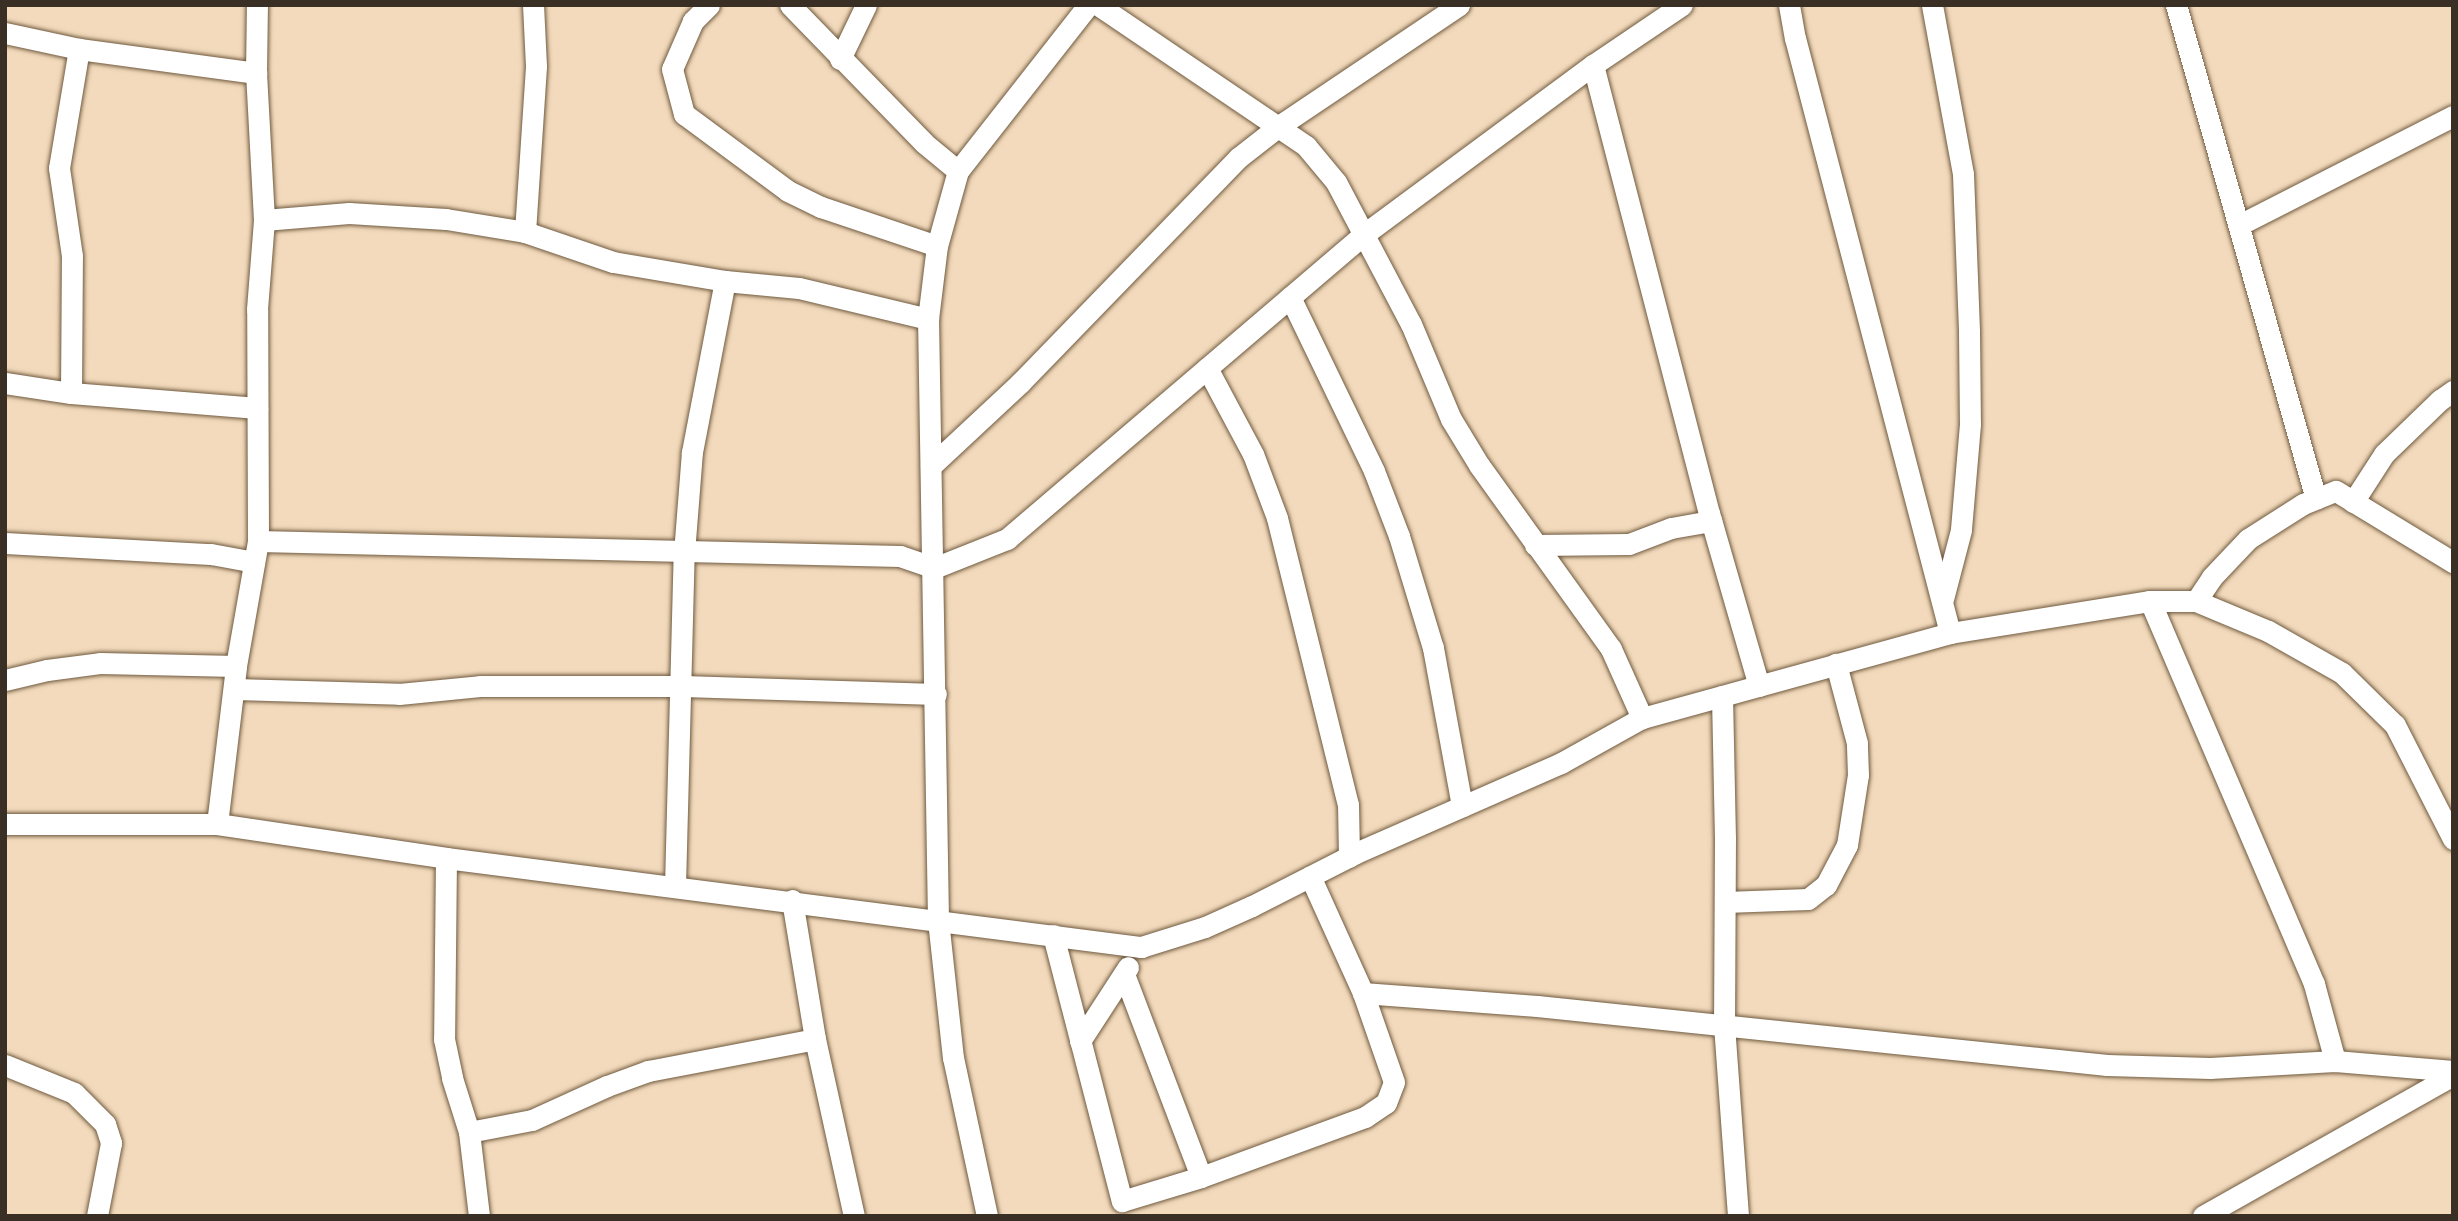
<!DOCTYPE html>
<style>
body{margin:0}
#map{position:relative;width:2458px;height:1221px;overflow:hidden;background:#f3dabc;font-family:Mulish,sans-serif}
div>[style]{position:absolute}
.roads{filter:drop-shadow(0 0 2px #6f5a3f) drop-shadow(0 0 2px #6f5a3f)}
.minor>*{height:21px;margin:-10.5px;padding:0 10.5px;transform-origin:10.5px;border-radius:10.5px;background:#fff}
span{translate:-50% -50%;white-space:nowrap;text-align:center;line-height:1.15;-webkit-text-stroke:7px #fde8d0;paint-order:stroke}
.frame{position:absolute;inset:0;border:7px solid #392f24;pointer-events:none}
</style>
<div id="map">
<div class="roads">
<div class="minor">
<i style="left:709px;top:5px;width:23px;rotate:135deg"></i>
<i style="left:693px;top:21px;width:52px;rotate:113.6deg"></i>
<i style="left:672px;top:69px;width:47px;rotate:75.1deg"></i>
<i style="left:684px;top:114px;width:129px;rotate:36.5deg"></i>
<i style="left:788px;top:191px;width:37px;rotate:26deg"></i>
<i style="left:821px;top:207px;width:122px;rotate:18.6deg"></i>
<i style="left:790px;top:5px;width:192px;rotate:45.8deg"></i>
<i style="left:924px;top:143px;width:44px;rotate:39.5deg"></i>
<i style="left:1098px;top:5px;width:251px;rotate:34.1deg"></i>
<i style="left:1306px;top:146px;width:47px;rotate:50.2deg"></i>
<i style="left:1336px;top:182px;width:161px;rotate:62.2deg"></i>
<i style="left:1411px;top:324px;width:103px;rotate:67.2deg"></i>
<i style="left:1451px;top:419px;width:54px;rotate:58.7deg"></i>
<i style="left:1479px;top:465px;width:226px;rotate:54.3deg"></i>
<i style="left:1611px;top:649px;width:76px;rotate:65.8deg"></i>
<i style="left:1789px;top:5px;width:34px;rotate:80deg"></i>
<i style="left:1795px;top:38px;width:615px;rotate:75.4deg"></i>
<i style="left:1932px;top:5px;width:172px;rotate:79.6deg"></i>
<i style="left:1963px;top:174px;width:158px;rotate:87.8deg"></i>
<i style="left:1969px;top:332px;width:92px;rotate:89.4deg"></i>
<i style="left:1970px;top:424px;width:106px;rotate:94.9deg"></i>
<i style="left:1961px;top:530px;width:71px;rotate:104.6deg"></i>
<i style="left:2176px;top:5px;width:513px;rotate:74.18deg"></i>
<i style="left:5px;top:33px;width:76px;rotate:12.2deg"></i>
<i style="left:79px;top:49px;width:179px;rotate:7.7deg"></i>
<i style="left:840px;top:59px;width:60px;rotate:-64.3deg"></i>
<i style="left:1593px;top:65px;width:463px;rotate:75.5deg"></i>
<i style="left:1709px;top:513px;width:180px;rotate:73.9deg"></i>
<i style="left:264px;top:220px;width:85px;rotate:-4.7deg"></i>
<i style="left:349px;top:213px;width:97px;rotate:3.5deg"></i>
<i style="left:446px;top:219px;width:80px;rotate:9.3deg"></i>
<i style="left:525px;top:232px;width:93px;rotate:18.8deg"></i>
<i style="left:613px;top:262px;width:114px;rotate:9.6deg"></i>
<i style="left:725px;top:281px;width:74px;rotate:5.4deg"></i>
<i style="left:799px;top:288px;width:133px;rotate:13.5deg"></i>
<i style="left:2241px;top:224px;width:238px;rotate:-27deg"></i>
<i style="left:525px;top:232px;width:166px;rotate:-86.2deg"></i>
<i style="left:536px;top:66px;width:61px;rotate:-92.8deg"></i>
<i style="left:1290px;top:297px;width:193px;rotate:64.2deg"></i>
<i style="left:1374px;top:471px;width:70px;rotate:69deg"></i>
<i style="left:1399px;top:536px;width:117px;rotate:73.1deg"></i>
<i style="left:1433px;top:648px;width:161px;rotate:79.6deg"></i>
<i style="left:1207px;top:368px;width:98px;rotate:61.9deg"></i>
<i style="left:1253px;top:454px;width:68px;rotate:69.4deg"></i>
<i style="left:1277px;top:518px;width:295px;rotate:76.1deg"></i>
<i style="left:1348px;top:804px;width:53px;rotate:88.9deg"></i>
<i style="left:5px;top:383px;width:67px;rotate:8.6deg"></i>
<i style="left:71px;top:393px;width:187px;rotate:4.6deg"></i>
<i style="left:71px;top:393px;width:137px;rotate:-89.6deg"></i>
<i style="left:72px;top:256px;width:89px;rotate:-98.4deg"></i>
<i style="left:59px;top:168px;width:121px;rotate:-80.5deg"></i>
<i style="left:931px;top:466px;width:122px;rotate:-43deg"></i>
<i style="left:1020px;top:383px;width:313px;rotate:-45.9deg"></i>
<i style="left:1238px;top:158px;width:52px;rotate:-38deg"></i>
<i style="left:1279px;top:126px;width:217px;rotate:-33.9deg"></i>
<i style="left:2353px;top:502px;width:57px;rotate:-57.1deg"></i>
<i style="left:2384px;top:454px;width:78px;rotate:-44deg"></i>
<i style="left:2440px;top:400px;width:16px;rotate:-35deg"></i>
<i style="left:258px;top:541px;width:642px;rotate:1.34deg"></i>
<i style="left:900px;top:556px;width:36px;rotate:19deg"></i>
<i style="left:934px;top:568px;width:79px;rotate:-21.7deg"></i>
<i style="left:1007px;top:539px;width:468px;rotate:-40.5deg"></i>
<i style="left:1363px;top:235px;width:286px;rotate:-36.5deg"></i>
<i style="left:1593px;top:65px;width:107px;rotate:-34deg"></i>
<i style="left:5px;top:543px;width:206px;rotate:3.1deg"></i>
<i style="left:211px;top:554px;width:44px;rotate:10.5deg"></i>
<i style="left:1535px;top:545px;width:94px;rotate:-0.6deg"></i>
<i style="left:1629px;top:544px;width:45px;rotate:-20.9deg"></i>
<i style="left:1671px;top:528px;width:41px;rotate:-9.9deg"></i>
<i style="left:2150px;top:601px;width:417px;rotate:66.8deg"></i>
<i style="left:2314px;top:984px;width:80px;rotate:74.7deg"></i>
<i style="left:2196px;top:601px;width:29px;rotate:-56deg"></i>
<i style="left:2212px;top:577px;width:52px;rotate:-46.5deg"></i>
<i style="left:2248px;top:539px;width:65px;rotate:-32.5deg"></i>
<i style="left:2303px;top:504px;width:35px;rotate:-22deg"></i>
<i style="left:2336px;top:491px;width:137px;rotate:31.3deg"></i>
<i style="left:5px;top:680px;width:43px;rotate:-13.4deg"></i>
<i style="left:47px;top:670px;width:53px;rotate:-7.5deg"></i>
<i style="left:100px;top:663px;width:136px;rotate:1.3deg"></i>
<i style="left:235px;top:689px;width:164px;rotate:1.7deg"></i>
<i style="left:399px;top:694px;width:81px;rotate:-5.6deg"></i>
<i style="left:480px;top:686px;width:203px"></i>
<i style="left:683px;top:686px;width:253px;rotate:1.8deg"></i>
<i style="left:1722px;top:696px;width:142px;rotate:88.8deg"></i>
<i style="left:1725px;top:838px;width:187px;rotate:90.3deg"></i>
<i style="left:1724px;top:1025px;width:192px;rotate:85.8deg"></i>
<i style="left:5px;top:824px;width:212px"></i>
<i style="left:217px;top:824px;width:232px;rotate:8.4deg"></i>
<i style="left:446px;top:858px;width:701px;rotate:7.3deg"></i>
<i style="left:1141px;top:947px;width:67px;rotate:-17.4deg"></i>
<i style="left:1205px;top:927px;width:51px;rotate:-24.1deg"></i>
<i style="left:1252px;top:906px;width:117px;rotate:-27deg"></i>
<i style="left:1356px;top:853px;width:224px;rotate:-23.7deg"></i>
<i style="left:1561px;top:763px;width:93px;rotate:-29.1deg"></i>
<i style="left:1642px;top:718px;width:320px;rotate:-15.4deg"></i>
<i style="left:1950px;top:633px;width:203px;rotate:-9.1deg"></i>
<i style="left:2150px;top:601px;width:46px"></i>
<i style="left:2196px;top:601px;width:78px;rotate:22.6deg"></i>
<i style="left:2268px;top:631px;width:85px;rotate:29.6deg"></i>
<i style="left:2342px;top:673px;width:74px;rotate:44.5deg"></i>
<i style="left:2395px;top:725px;width:128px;rotate:63deg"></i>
<i style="left:217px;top:824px;width:159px;rotate:-83.1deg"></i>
<i style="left:236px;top:666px;width:127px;rotate:-80deg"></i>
<i style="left:258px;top:541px;width:232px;rotate:-90.2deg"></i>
<i style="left:257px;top:309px;width:89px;rotate:-85.5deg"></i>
<i style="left:264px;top:220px;width:147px;rotate:-93.1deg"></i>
<i style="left:256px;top:73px;width:68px;rotate:-89.2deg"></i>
<i style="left:446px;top:858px;width:181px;rotate:90.6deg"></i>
<i style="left:444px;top:1039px;width:40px;rotate:78deg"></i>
<i style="left:452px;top:1078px;width:57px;rotate:72.5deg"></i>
<i style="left:469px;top:1132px;width:85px;rotate:83.2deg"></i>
<i style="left:675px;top:886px;width:333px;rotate:-88.5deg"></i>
<i style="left:684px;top:553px;width:101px;rotate:-85.5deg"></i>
<i style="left:692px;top:452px;width:174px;rotate:-79.1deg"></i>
<i style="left:792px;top:900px;width:141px;rotate:80.6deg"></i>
<i style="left:815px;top:1039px;width:181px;rotate:77.6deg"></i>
<i style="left:1725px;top:902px;width:83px;rotate:-2.1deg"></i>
<i style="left:1808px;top:899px;width:23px;rotate:-38deg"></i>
<i style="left:1826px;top:885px;width:45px;rotate:-62.3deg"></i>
<i style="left:1847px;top:845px;width:71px;rotate:-81.1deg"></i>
<i style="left:1858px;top:775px;width:32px;rotate:-92deg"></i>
<i style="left:1857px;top:743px;width:82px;rotate:-104.9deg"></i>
<i style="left:1053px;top:935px;width:275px;rotate:75.5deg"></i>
<i style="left:1122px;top:1201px;width:83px;rotate:-16.9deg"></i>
<i style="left:1201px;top:1177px;width:175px;rotate:-20.1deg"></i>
<i style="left:1365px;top:1117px;width:25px;rotate:-34deg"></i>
<i style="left:1386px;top:1103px;width:22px;rotate:-69deg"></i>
<i style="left:1394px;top:1082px;width:94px;rotate:-109.2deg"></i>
<i style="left:1363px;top:993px;width:128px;rotate:-114.4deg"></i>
<i style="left:1124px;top:974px;width:217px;rotate:69.2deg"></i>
<i style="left:1363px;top:993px;width:174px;rotate:4.3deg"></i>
<i style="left:1537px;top:1006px;width:573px;rotate:5.91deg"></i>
<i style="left:2107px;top:1065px;width:103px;rotate:1.7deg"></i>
<i style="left:2210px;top:1068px;width:125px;rotate:-3.2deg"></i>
<i style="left:2335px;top:1061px;width:118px;rotate:4.8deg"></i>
<i style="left:1080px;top:1041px;width:88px;rotate:-57deg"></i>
<i style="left:5px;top:1065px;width:74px;rotate:22.1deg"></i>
<i style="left:74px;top:1093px;width:44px;rotate:45deg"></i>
<i style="left:105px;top:1124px;width:20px;rotate:72deg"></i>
<i style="left:111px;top:1143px;width:74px;rotate:100.9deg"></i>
<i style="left:469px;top:1132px;width:64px;rotate:-10.8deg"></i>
<i style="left:532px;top:1120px;width:82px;rotate:-24.4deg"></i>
<i style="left:607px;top:1086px;width:44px;rotate:-20.1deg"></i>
<i style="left:648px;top:1071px;width:170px;rotate:-10.8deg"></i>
<i style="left:987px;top:1216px;width:162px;rotate:-102.1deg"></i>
<i style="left:953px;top:1058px;width:139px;rotate:-96.2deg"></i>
<i style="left:938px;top:920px;width:601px;rotate:-90.95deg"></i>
<i style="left:928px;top:319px;width:74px;rotate:-83deg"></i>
<i style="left:937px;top:246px;width:78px;rotate:-74.4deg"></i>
<i style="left:958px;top:171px;width:211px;rotate:-51.9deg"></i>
<i style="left:2203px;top:1216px;width:287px;rotate:-29.4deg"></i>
</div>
</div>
<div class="frame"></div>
</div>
